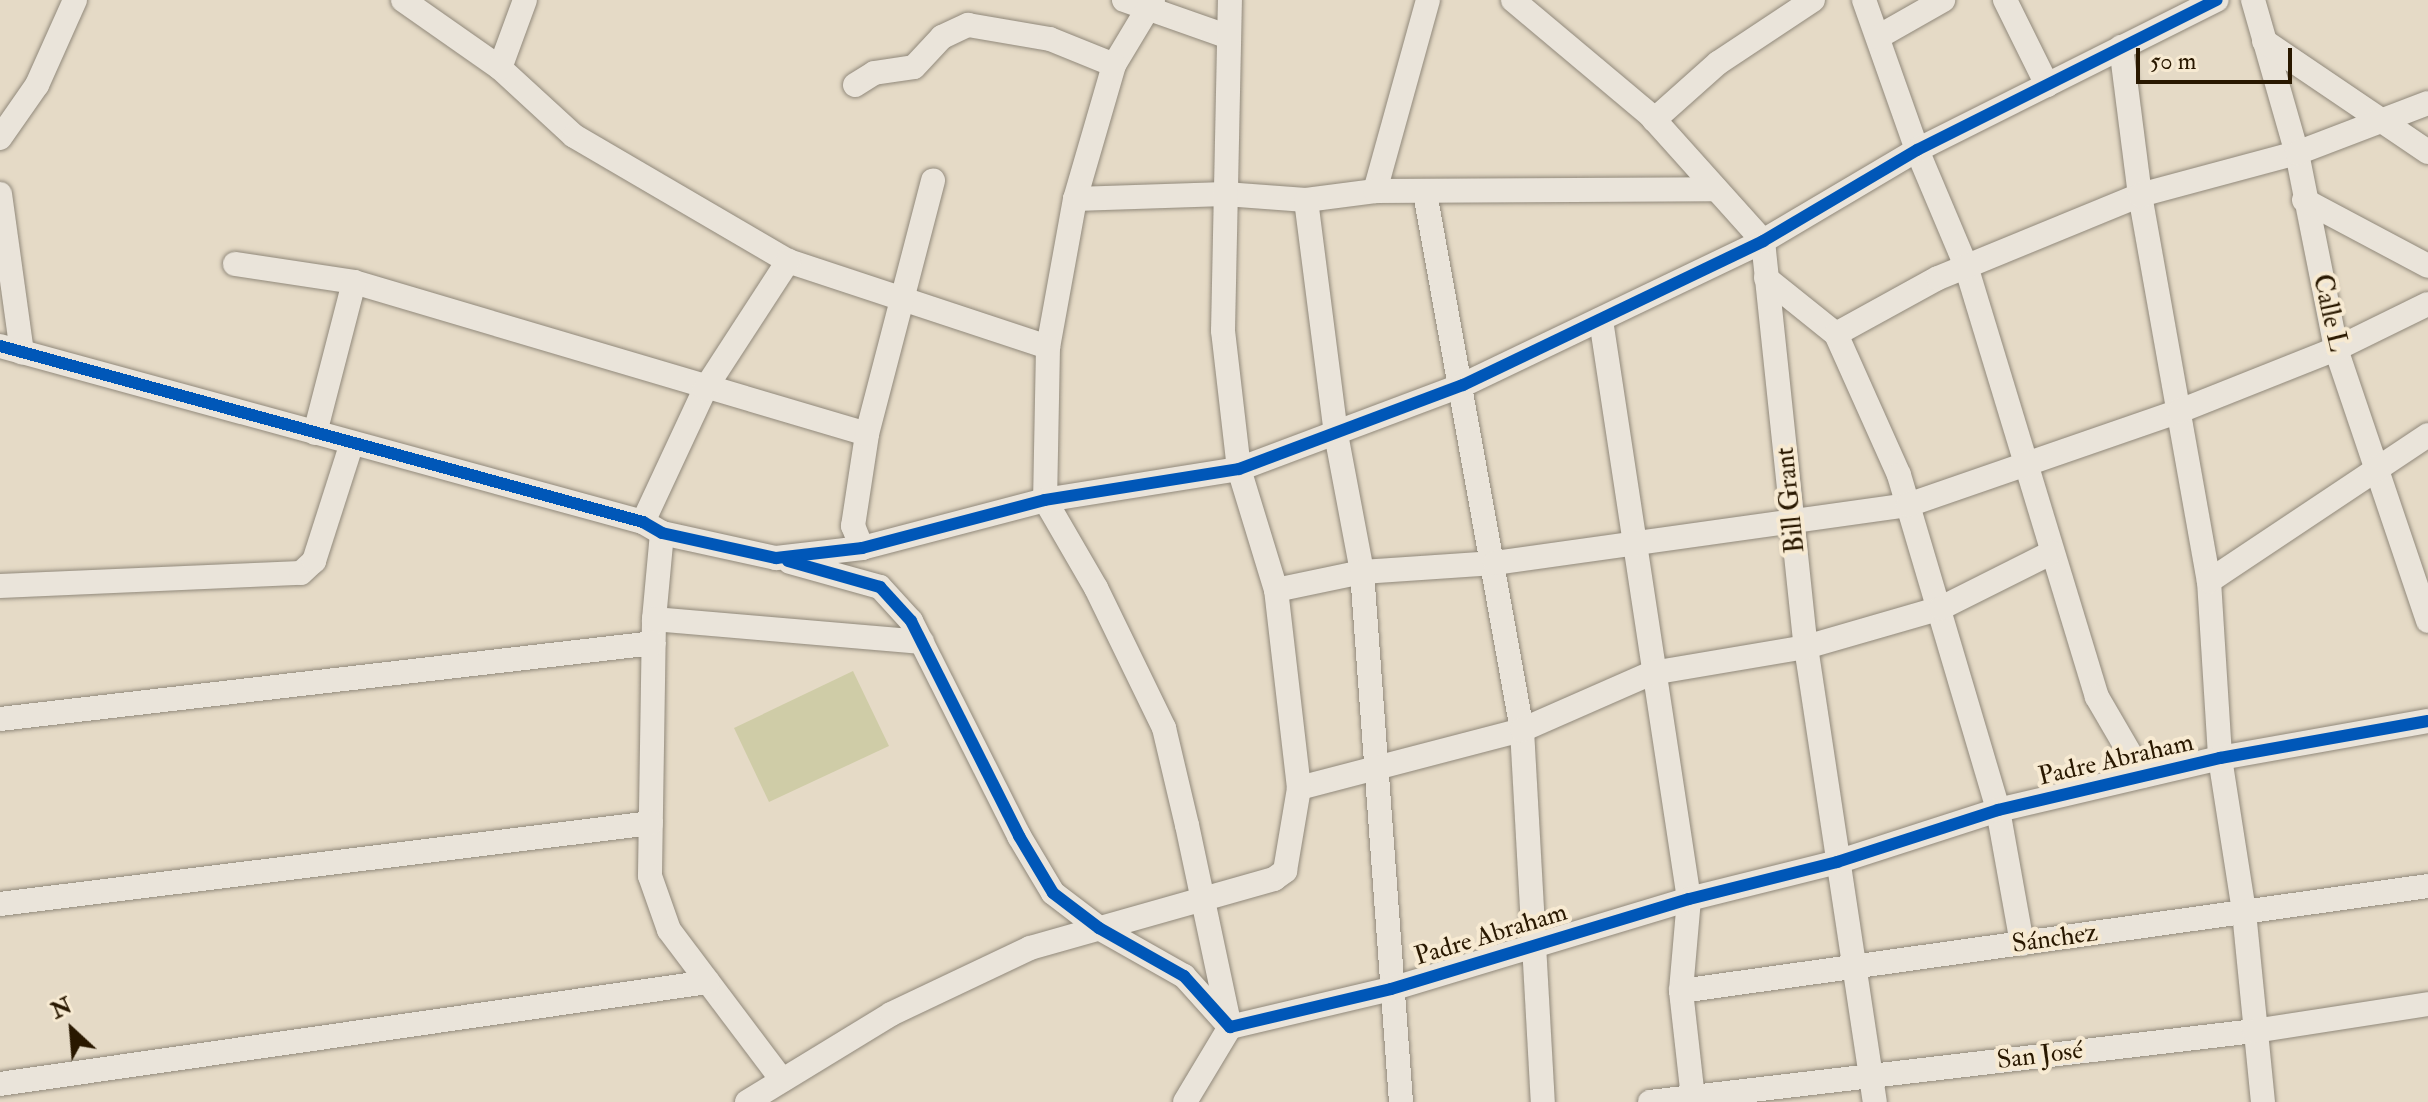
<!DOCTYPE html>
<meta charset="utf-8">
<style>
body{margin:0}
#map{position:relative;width:2428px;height:1102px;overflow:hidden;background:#e5dac6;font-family:"IM FELL Double Pica",serif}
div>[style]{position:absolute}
.green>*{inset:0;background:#cfcca7}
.roads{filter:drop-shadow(0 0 2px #91897b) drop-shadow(0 0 2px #91897b)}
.minor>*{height:24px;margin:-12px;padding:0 12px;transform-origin:12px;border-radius:12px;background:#eae4da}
.cycleway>*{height:12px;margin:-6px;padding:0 6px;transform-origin:6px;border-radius:6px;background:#0057b8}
span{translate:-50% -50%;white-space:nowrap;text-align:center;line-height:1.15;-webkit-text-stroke:8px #f7ead2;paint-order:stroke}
.street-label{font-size:26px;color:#291800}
.north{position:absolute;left:32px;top:990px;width:80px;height:80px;-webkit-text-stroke:6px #f7ead2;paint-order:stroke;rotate:334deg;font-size:22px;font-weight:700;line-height:32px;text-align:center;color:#291800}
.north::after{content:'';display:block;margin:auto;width:28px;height:36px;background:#291800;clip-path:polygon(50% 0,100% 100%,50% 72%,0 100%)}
.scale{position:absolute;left:2136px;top:48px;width:156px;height:36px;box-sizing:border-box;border:4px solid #291800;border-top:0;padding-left:10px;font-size:24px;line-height:28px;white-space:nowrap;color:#291800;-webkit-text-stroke:6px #f7ead2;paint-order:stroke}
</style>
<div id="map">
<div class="green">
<i style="clip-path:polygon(853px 671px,889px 746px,769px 802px,734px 728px)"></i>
</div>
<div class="roads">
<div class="minor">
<i style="left:403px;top:0;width:118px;rotate:35deg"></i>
<i style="left:500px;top:68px;width:100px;rotate:42.6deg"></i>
<i style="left:574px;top:136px;width:248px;rotate:30.3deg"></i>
<i style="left:788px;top:261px;width:274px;rotate:18.3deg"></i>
<i style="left:1124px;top:0;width:108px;rotate:19.4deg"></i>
<i style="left:1153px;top:0;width:76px;rotate:121deg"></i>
<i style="left:1114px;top:65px;width:140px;rotate:106.2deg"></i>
<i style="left:1075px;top:199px;width:150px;rotate:100.3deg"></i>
<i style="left:1048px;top:347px;width:153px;rotate:91.1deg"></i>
<i style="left:1045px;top:500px;width:102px;rotate:59.9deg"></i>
<i style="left:1096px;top:588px;width:156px;rotate:64.1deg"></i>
<i style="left:1164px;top:728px;width:100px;rotate:76.7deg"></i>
<i style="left:1187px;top:825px;width:207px;rotate:78deg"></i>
<i style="left:1230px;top:1027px;width:87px;rotate:121deg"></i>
<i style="left:1513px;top:0;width:179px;rotate:40deg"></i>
<i style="left:1650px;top:115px;width:169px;rotate:48.1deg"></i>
<i style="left:1763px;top:241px;width:408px;rotate:84deg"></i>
<i style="left:1806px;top:647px;width:460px;rotate:81.4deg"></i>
<i style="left:1864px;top:0;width:159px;rotate:70.5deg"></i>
<i style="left:1917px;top:150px;width:126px;rotate:67.1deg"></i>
<i style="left:1966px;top:266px;width:450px;rotate:73.1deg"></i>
<i style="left:2097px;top:697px;width:91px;rotate:59.8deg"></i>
<i style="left:2005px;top:0;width:95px;rotate:63.7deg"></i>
<i style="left:2253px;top:0;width:159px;rotate:74deg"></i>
<i style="left:2297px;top:153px;width:200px;rotate:78.7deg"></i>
<i style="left:2336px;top:349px;width:287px;rotate:71.3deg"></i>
<i style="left:1878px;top:37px;width:75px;rotate:-29.6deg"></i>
<i style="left:2264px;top:41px;width:198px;rotate:34.1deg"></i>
<i style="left:2121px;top:47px;width:149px;rotate:82.7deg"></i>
<i style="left:2140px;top:195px;width:392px;rotate:79.9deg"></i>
<i style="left:2209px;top:581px;width:177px;rotate:86.4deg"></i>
<i style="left:2220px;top:758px;width:156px;rotate:81.1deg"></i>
<i style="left:2244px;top:912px;width:191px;rotate:84.3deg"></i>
<i style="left:500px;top:68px;width:72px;rotate:-69.8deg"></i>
<i style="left:855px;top:85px;width:22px;rotate:-32deg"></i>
<i style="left:874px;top:73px;width:40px;rotate:-8.5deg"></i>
<i style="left:914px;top:67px;width:41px;rotate:-47deg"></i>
<i style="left:942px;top:37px;width:29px;rotate:-25deg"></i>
<i style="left:968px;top:25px;width:83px;rotate:9.7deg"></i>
<i style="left:1050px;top:39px;width:69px;rotate:22.1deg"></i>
<i style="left:1654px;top:120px;width:86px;rotate:-41.7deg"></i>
<i style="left:1718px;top:63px;width:114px;rotate:-33.6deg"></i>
<i style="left:0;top:138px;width:65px;rotate:-55.1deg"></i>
<i style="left:37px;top:85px;width:93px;rotate:-65.9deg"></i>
<i style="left:1375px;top:191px;width:198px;rotate:-74.5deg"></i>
<i style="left:1425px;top:193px;width:546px;rotate:79.76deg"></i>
<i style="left:1522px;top:730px;width:373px;rotate:86.8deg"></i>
<i style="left:0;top:194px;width:160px;rotate:82.1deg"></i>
<i style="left:1075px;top:199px;width:150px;rotate:-1.9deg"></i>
<i style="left:1225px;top:194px;width:81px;rotate:4.2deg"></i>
<i style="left:1306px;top:200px;width:70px;rotate:-7.4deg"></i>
<i style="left:1375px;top:191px;width:341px;rotate:-0.3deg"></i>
<i style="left:1306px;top:200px;width:236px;rotate:82.7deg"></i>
<i style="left:1336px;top:434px;width:140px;rotate:79.3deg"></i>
<i style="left:1362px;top:572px;width:531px;rotate:85.79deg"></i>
<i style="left:2304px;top:200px;width:140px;rotate:28deg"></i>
<i style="left:235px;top:264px;width:120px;rotate:8.6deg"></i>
<i style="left:354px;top:282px;width:535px;rotate:16.5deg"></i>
<i style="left:1766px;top:278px;width:90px;rotate:38.7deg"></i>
<i style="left:1836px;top:334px;width:154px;rotate:65.9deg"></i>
<i style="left:1899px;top:475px;width:349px;rotate:73.5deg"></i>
<i style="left:1998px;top:810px;width:136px;rotate:79.8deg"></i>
<i style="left:1601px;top:320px;width:586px;rotate:81.36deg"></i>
<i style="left:1689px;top:899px;width:92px;rotate:95deg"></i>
<i style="left:1681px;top:991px;width:108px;rotate:83.6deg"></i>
<i style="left:1836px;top:334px;width:116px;rotate:-28.8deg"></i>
<i style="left:1938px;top:278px;width:218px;rotate:-22.3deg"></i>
<i style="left:2140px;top:195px;width:163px;rotate:-15deg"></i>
<i style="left:2297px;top:153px;width:140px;rotate:-20.9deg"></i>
<i style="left:0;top:346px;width:667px;rotate:15.31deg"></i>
<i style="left:643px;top:522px;width:22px;rotate:30deg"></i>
<i style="left:662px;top:533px;width:117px;rotate:12.4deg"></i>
<i style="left:776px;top:558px;width:87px;rotate:-6.6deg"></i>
<i style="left:862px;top:548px;width:189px;rotate:-14.7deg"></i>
<i style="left:1045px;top:500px;width:196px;rotate:-9.1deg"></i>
<i style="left:1239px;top:469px;width:239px;rotate:-20.6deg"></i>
<i style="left:1463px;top:385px;width:333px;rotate:-25.6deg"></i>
<i style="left:1763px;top:241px;width:179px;rotate:-30.6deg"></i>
<i style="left:1917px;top:150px;width:335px;rotate:-26.6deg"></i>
<i style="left:315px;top:433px;width:156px;rotate:-75.5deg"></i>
<i style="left:643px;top:522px;width:147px;rotate:-65deg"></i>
<i style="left:705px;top:389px;width:153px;rotate:-57deg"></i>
<i style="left:662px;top:533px;width:86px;rotate:95.3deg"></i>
<i style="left:654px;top:619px;width:257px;rotate:90.9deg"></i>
<i style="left:650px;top:876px;width:57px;rotate:70.6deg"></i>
<i style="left:669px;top:930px;width:188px;rotate:53deg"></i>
<i style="left:862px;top:548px;width:24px;rotate:-112deg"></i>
<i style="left:853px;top:526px;width:93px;rotate:-81.3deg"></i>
<i style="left:867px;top:434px;width:262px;rotate:-75.4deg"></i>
<i style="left:790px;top:562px;width:93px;rotate:15.5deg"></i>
<i style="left:880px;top:587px;width:46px;rotate:47.6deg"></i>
<i style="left:911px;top:621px;width:241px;rotate:63.3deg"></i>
<i style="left:1019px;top:836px;width:66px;rotate:59.2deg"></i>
<i style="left:1053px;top:893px;width:58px;rotate:37.3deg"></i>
<i style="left:1099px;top:928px;width:98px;rotate:29.5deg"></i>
<i style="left:1184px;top:976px;width:69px;rotate:48deg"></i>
<i style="left:1230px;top:1027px;width:165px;rotate:-13.3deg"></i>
<i style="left:1391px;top:989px;width:311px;rotate:-16.8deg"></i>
<i style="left:1689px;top:899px;width:153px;rotate:-14deg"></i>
<i style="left:1837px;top:862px;width:169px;rotate:-17.9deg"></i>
<i style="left:1998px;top:810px;width:228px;rotate:-13.2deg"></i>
<i style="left:2220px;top:758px;width:211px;rotate:-10.1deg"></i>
<i style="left:2209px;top:581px;width:263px;rotate:-33.7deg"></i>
<i style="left:0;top:586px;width:301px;rotate:-2.5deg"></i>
<i style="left:301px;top:573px;width:18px;rotate:-43deg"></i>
<i style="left:314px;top:561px;width:121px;rotate:-72.2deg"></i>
<i style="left:1276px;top:590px;width:88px;rotate:-11.8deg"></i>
<i style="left:1362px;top:572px;width:133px;rotate:-3.9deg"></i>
<i style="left:1495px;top:563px;width:417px;rotate:-8deg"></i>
<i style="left:1908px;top:505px;width:288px;rotate:-19.1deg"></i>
<i style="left:2180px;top:411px;width:168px;rotate:-21.7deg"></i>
<i style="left:2336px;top:349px;width:102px;rotate:-26.1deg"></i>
<i style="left:654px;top:619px;width:269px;rotate:4.9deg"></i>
<i style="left:0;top:719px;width:658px;rotate:-6.63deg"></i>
<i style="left:1299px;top:788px;width:230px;rotate:-14.6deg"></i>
<i style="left:1522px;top:730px;width:142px;rotate:-23.7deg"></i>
<i style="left:1652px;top:673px;width:156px;rotate:-9.6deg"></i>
<i style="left:1806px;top:647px;width:141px;rotate:-16.1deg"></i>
<i style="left:1941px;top:608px;width:123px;rotate:-26.6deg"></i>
<i style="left:0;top:904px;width:656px;rotate:-7.09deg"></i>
<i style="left:1681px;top:991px;width:754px;rotate:-8deg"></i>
<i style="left:0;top:1084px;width:715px;rotate:-8.2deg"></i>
<i style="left:747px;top:1102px;width:169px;rotate:-31.4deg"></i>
<i style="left:891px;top:1014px;width:154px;rotate:-25.4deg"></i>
<i style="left:1030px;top:948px;width:254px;rotate:-15.8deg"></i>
<i style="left:1274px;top:879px;width:14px;rotate:-36deg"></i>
<i style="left:1285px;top:871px;width:84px;rotate:-80.4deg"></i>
<i style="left:1299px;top:788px;width:199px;rotate:-96.6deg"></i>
<i style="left:1276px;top:590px;width:127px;rotate:-107deg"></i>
<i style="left:1239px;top:469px;width:139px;rotate:-96.6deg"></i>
<i style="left:1223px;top:331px;width:331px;rotate:-88.8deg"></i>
<i style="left:1650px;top:1102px;width:608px;rotate:-6.7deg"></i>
<i style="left:2254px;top:1031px;width:176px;rotate:-8.8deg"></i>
</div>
</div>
<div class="cycleway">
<i style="left:0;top:346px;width:667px;rotate:15.31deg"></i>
<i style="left:643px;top:522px;width:22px;rotate:30deg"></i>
<i style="left:662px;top:533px;width:117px;rotate:12.4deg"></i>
<i style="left:776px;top:558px;width:87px;rotate:-6.6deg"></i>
<i style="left:862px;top:548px;width:189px;rotate:-14.7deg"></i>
<i style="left:1045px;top:500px;width:196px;rotate:-9.1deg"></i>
<i style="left:1239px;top:469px;width:239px;rotate:-20.6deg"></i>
<i style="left:1463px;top:385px;width:333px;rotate:-25.6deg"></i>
<i style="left:1763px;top:241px;width:179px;rotate:-30.6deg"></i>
<i style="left:1917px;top:150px;width:335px;rotate:-26.6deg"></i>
<i style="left:788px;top:561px;width:96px;rotate:15.8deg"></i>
<i style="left:880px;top:587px;width:46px;rotate:47.6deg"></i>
<i style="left:911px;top:621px;width:241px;rotate:63.3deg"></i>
<i style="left:1019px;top:836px;width:66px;rotate:59.2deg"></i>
<i style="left:1053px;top:893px;width:58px;rotate:37.3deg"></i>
<i style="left:1099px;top:928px;width:98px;rotate:29.5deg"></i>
<i style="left:1184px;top:976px;width:69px;rotate:48deg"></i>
<i style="left:1230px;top:1027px;width:165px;rotate:-13.3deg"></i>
<i style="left:1391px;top:989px;width:311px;rotate:-16.8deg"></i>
<i style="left:1689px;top:899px;width:153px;rotate:-14deg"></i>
<i style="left:1837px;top:862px;width:169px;rotate:-17.9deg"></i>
<i style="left:1998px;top:810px;width:228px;rotate:-13.2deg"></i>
<i style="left:2220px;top:758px;width:211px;rotate:-10.1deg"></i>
</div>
<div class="street-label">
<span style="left:2329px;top:313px;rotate:77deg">Calle L</span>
<span style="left:1791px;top:500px;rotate:-96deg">Bill Grant</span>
<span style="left:2116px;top:760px;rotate:-13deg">Padre Abraham</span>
<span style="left:1491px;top:935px;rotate:-17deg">Padre Abraham</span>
<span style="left:2055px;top:939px;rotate:-8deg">Sánchez</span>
<span style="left:2040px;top:1056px;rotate:-7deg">San José</span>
</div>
<div class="north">N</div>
<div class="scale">50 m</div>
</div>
